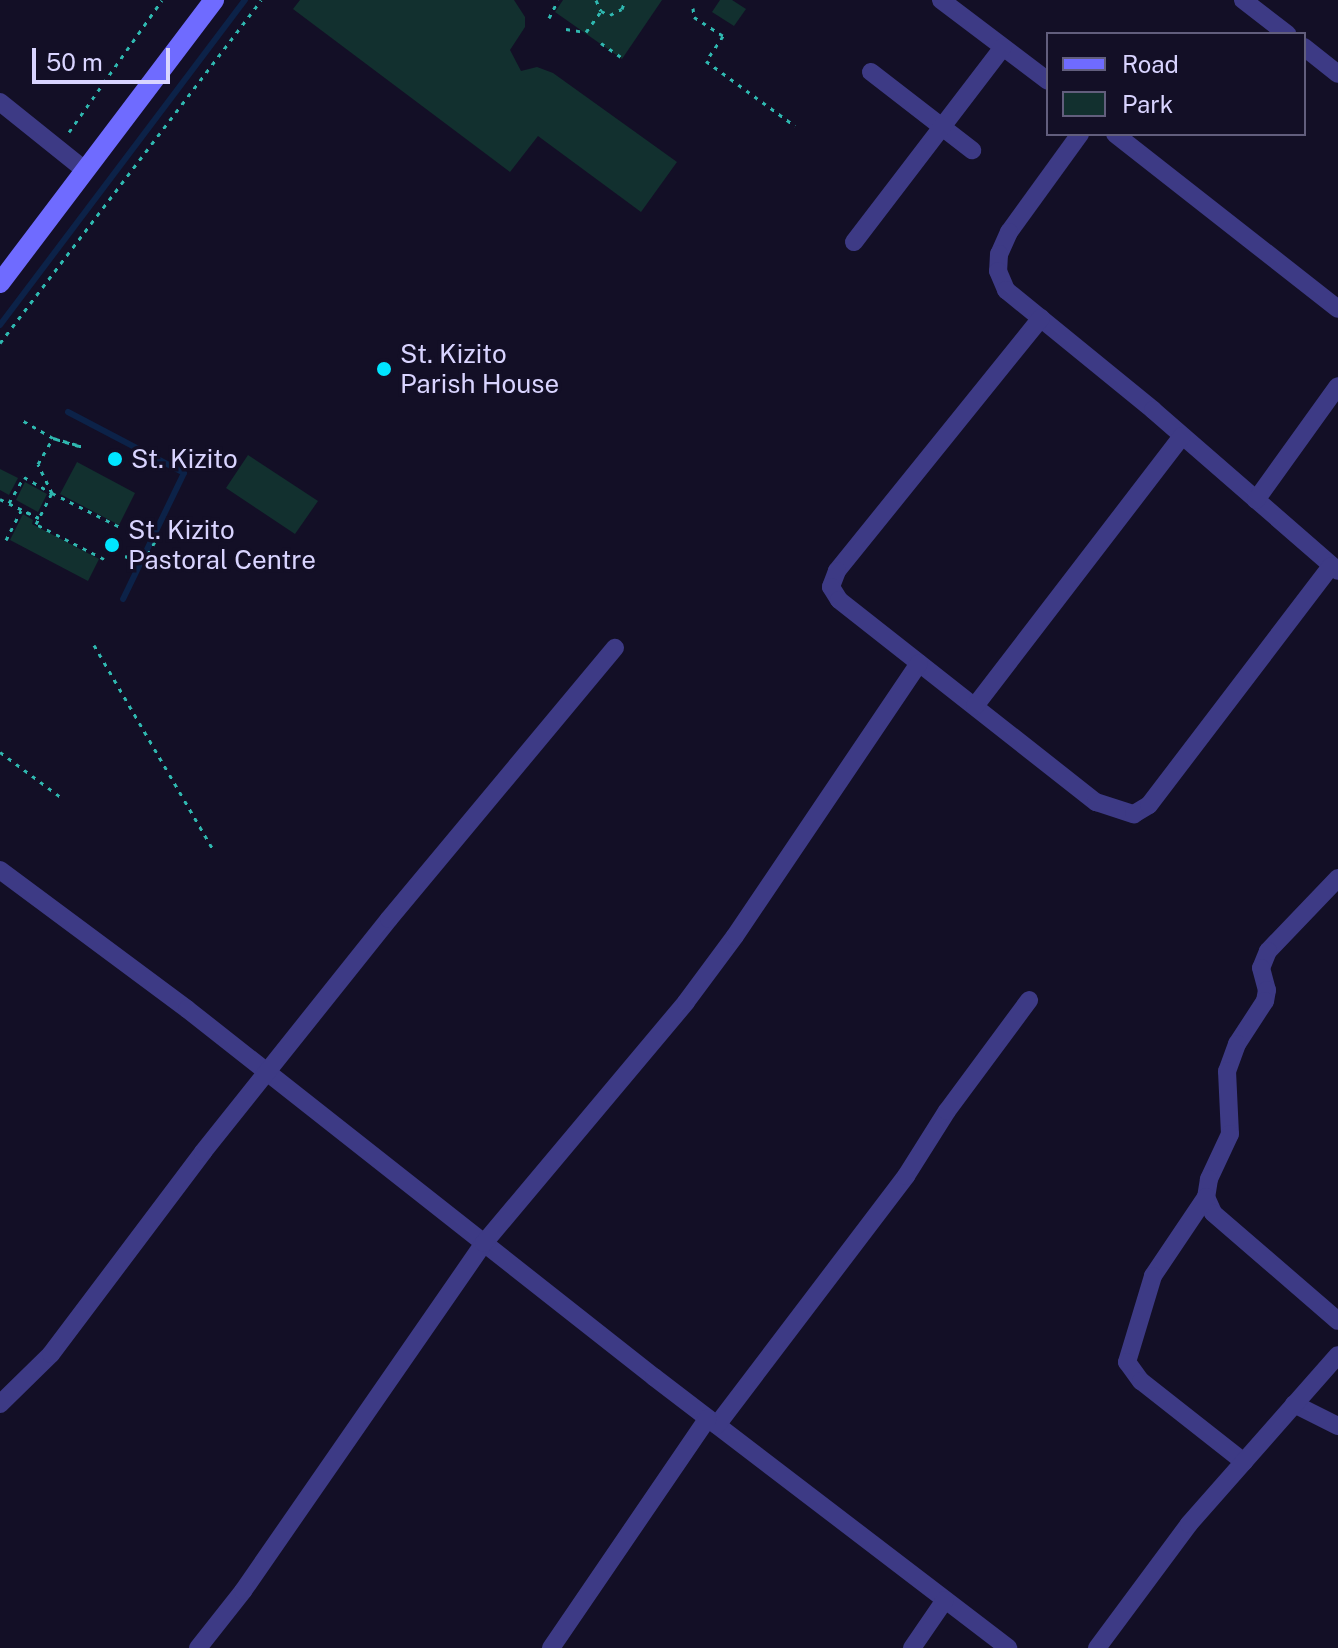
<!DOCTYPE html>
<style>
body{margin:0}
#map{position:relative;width:1338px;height:1648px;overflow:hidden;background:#130f26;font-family:"Public Sans",sans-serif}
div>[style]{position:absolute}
.green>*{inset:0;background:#12302f}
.stream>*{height:6px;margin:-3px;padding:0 3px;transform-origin:3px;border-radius:3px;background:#0c2248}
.path>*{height:3px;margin-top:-1.5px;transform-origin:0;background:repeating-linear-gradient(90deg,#2fb8b0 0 4px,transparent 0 10px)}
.street>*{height:18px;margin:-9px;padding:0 9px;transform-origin:9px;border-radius:9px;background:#3d3a85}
.secondary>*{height:20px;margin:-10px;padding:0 10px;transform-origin:10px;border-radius:10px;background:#6f6bff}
.dots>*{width:22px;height:22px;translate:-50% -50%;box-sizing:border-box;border:4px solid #130f26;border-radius:50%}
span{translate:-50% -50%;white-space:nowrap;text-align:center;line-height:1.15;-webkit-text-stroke:7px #130f26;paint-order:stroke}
.poi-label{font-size:26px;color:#d9d4ff}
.left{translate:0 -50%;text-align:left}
.legend{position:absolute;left:1046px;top:32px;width:260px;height:104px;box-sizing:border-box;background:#130f26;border:2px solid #625e7d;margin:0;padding:10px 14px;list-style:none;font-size:24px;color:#d9d4ff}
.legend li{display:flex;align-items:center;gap:16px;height:40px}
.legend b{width:40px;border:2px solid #625e7d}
.scale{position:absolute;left:32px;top:48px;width:138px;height:36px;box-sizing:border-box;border:4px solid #d9d4ff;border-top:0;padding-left:10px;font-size:24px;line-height:28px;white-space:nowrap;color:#d9d4ff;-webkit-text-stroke:6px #130f26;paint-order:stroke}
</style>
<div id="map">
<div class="green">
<i style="clip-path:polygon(300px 0,514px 0,525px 17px,525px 27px,510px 50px,521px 71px,537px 67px,553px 73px,677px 162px,641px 212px,538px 136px,510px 172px,293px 9px)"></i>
<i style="clip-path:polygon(563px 0,662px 0,622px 59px,555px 12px)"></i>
<i style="clip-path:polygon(720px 0,732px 0,746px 9px,734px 26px,712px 12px)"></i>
<i style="clip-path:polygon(248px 455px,318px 501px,295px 534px,226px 488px)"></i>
<i style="clip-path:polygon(77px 462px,135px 493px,119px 525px,60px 494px)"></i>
<i style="clip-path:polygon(0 469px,18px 478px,9px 495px,0 490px)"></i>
<i style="clip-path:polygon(25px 482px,47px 494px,38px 512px,16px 500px)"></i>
<i style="clip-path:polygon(23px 514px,33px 520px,32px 524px,99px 559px,88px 581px,10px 540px)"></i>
</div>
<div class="stream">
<i style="left:0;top:325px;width:407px;rotate:-53deg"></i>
<i style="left:68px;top:412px;width:131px;rotate:27.7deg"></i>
<i style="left:184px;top:473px;width:140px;rotate:115.8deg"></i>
</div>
<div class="path">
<i style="left:596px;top:0;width:12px;rotate:66deg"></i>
<i style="left:601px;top:11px;width:10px;rotate:24deg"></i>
<i style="left:610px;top:15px;width:13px;rotate:-27deg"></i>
<i style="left:622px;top:9px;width:9px;rotate:-72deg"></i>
<i style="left:693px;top:8px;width:9px;rotate:84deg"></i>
<i style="left:694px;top:17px;width:35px;rotate:33deg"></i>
<i style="left:723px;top:36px;width:30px;rotate:124deg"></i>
<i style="left:706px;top:61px;width:110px;rotate:36.1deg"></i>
<i style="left:549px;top:18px;width:20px;rotate:-63deg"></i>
<i style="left:566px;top:29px;width:20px;rotate:9deg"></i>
<i style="left:586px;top:32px;width:26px;rotate:-54deg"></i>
<i style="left:601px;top:43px;width:24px;rotate:35deg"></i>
<i style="left:69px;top:132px;width:161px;rotate:-54.8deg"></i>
<i style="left:0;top:343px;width:431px;rotate:-52.7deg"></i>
<i style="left:53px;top:438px;width:29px;rotate:16deg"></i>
<i style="left:81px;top:446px;width:2px;rotate:180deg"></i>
<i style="left:79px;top:446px;width:27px;rotate:-163deg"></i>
<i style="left:0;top:499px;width:43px;rotate:26deg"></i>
<i style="left:39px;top:518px;width:19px;rotate:-155deg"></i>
<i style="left:9px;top:503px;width:30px;rotate:-60deg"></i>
<i style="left:24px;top:477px;width:32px;rotate:30deg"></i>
<i style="left:52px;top:493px;width:32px;rotate:-116deg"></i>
<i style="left:38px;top:464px;width:30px;rotate:-60deg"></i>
<i style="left:53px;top:438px;width:39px;rotate:-150deg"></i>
<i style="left:6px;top:540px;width:33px;rotate:-63deg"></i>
<i style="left:125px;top:556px;width:19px;rotate:21deg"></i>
<i style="left:143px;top:563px;width:29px;rotate:-61deg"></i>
<i style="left:157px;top:538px;width:21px;rotate:-151deg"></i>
<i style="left:104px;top:559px;width:76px;rotate:-152.8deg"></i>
<i style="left:36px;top:524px;width:35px;rotate:-63deg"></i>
<i style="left:52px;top:493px;width:76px;rotate:26.6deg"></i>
<i style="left:94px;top:645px;width:235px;rotate:59.8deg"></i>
<i style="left:0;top:752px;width:77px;rotate:36.6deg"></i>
</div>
<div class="street">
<i style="left:941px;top:0;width:134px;rotate:37.1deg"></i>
<i style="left:1243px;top:0;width:56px;rotate:37.7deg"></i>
<i style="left:1304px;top:47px;width:43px;rotate:38.5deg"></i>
<i style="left:871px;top:72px;width:128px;rotate:37.7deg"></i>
<i style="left:0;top:102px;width:109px;rotate:38.7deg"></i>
<i style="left:1080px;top:134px;width:121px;rotate:125.9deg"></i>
<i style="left:1009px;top:232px;width:24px;rotate:114deg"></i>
<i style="left:999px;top:254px;width:17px;rotate:93deg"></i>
<i style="left:998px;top:271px;width:21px;rotate:67deg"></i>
<i style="left:1006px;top:290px;width:190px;rotate:39.2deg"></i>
<i style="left:1153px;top:410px;width:245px;rotate:41deg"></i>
<i style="left:1115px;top:134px;width:283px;rotate:38.1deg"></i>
<i style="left:854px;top:242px;width:245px;rotate:-52.6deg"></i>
<i style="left:1041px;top:318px;width:325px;rotate:128.9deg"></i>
<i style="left:837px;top:571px;width:17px;rotate:111deg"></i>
<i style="left:831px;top:587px;width:15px;rotate:58deg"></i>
<i style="left:839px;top:600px;width:327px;rotate:38.2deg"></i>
<i style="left:1096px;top:802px;width:40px;rotate:18deg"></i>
<i style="left:1134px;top:814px;width:17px;rotate:-31deg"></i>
<i style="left:1149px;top:805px;width:300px;rotate:-52.7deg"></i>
<i style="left:1256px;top:500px;width:140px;rotate:-54.3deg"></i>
<i style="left:975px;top:706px;width:340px;rotate:-52.5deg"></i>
<i style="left:0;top:870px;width:233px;rotate:36.6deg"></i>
<i style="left:187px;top:1009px;width:595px;rotate:38.24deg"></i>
<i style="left:654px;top:1377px;width:446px;rotate:37.4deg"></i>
<i style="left:1338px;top:878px;width:101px;rotate:133.8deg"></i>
<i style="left:1268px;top:951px;width:18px;rotate:112deg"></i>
<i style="left:1261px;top:968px;width:23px;rotate:75deg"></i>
<i style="left:1267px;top:990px;width:11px;rotate:100deg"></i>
<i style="left:1265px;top:1001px;width:51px;rotate:123.1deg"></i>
<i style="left:1237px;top:1044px;width:29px;rotate:110deg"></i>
<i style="left:1227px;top:1071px;width:63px;rotate:87.3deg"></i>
<i style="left:1230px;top:1134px;width:50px;rotate:115deg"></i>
<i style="left:1209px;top:1179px;width:18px;rotate:99deg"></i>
<i style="left:1206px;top:1197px;width:17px;rotate:66deg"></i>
<i style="left:1213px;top:1213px;width:165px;rotate:40.8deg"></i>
<i style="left:1206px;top:1197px;width:95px;rotate:123.9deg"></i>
<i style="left:1153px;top:1276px;width:90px;rotate:106.8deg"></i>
<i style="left:1127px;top:1362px;width:24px;rotate:54deg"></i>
<i style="left:1141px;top:1381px;width:131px;rotate:38.2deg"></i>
<i style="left:0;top:1404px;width:71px;rotate:-44.4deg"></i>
<i style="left:51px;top:1354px;width:253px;rotate:-53deg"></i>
<i style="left:203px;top:1152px;width:298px;rotate:-51.4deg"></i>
<i style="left:389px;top:919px;width:353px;rotate:-50.2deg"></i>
<i style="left:1294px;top:1404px;width:49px;rotate:26.6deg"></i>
<i style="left:717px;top:1425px;width:313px;rotate:-52.8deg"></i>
<i style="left:906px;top:1176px;width:77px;rotate:-57.8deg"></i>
<i style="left:947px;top:1111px;width:138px;rotate:-53.5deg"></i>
<i style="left:198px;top:1648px;width:73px;rotate:-51.7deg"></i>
<i style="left:243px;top:1591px;width:423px;rotate:-55.3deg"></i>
<i style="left:484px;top:1243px;width:314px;rotate:-50deg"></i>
<i style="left:686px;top:1002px;width:82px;rotate:-53.4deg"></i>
<i style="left:735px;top:936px;width:329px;rotate:-56deg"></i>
<i style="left:551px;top:1648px;width:278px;rotate:-55.7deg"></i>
<i style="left:912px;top:1648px;width:58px;rotate:-55.5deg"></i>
<i style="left:1097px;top:1648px;width:154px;rotate:-53.4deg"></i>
<i style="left:1189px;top:1524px;width:225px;rotate:-48.6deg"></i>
</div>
<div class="secondary">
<i style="left:0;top:283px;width:355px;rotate:-52.9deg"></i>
</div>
<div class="dots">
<i style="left:384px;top:369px;background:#00e5ff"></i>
<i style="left:115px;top:459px;background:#00e5ff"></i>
<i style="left:112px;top:545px;background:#00e5ff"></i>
</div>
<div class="poi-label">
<span class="left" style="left:400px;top:369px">St. Kizito<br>Parish House</span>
<span class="left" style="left:131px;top:459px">St. Kizito</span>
<span class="left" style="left:128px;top:545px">St. Kizito<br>Pastoral Centre</span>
</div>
<ul class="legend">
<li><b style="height:10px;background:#6f6bff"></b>Road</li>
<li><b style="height:22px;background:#12302f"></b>Park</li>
</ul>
<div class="scale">50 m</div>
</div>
